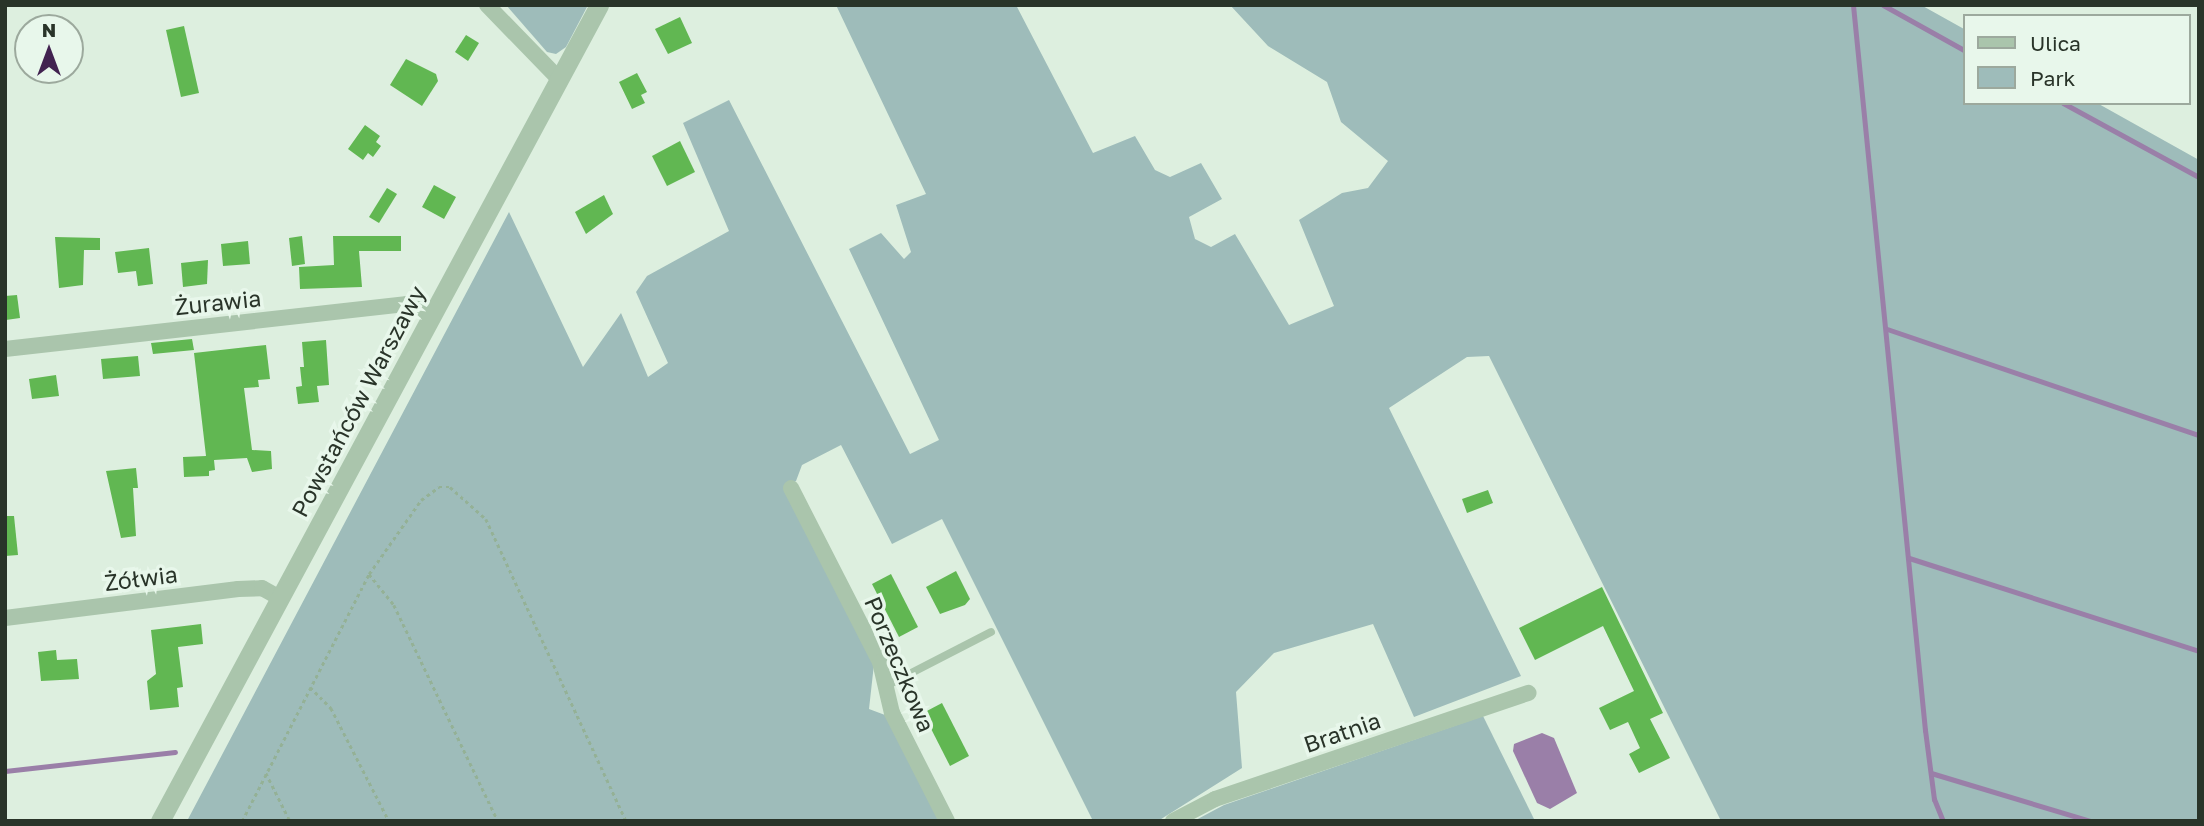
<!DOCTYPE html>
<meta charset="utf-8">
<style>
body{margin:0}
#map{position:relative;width:2204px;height:826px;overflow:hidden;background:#ddefdf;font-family:"Golos Text",sans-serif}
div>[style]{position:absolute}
.green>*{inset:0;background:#9ebcba}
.water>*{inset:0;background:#9a7fa8}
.stream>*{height:5px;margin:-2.5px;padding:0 2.5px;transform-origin:2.5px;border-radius:2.5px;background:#9a7fa8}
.building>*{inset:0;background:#61b752}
.path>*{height:2.5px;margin-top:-1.25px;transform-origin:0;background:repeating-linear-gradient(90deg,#94b196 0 3.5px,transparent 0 7px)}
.service>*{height:8px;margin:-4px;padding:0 4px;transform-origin:4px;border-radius:4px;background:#aac5ac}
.minor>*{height:16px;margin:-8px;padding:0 8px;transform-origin:8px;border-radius:8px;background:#aac5ac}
.tertiary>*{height:19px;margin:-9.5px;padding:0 9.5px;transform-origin:9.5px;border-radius:9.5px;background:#aac5ac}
span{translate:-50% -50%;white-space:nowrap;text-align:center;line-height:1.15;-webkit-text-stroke:7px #e8f7eb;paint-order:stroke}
.street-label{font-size:23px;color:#293429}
.frame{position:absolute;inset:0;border:7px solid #293429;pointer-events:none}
.legend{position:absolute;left:1963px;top:14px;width:228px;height:91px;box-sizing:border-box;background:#e8f7eb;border:2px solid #9ca99d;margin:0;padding:9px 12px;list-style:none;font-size:21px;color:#293429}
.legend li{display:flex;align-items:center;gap:14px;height:35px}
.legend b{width:35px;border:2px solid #9ca99d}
.north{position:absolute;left:14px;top:14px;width:70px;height:70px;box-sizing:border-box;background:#e8f7eb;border:2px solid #9ca99d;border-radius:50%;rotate:0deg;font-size:19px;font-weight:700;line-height:28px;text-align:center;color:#293429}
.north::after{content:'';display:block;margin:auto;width:24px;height:32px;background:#422350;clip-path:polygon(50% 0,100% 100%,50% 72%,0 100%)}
</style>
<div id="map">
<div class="green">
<i style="clip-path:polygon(588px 5px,566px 47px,556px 54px,547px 52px,507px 6px)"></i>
<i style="clip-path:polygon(836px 5px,1016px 5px,1093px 153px,1135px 136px,1155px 170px,1170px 177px,1201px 163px,1222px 199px,1189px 217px,1195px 239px,1211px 247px,1235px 234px,1289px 325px,1334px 306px,1299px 220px,1342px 193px,1368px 188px,1388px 161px,1341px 122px,1327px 82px,1268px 46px,1230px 5px,1921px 5px,1964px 29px,1964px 103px,2097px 103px,2199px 160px,2199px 821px,1721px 821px,1489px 356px,1467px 357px,1389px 408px,1521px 676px,1414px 717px,1373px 624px,1274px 653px,1236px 692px,1242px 768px,1158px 821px,1093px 821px,942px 519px,892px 544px,841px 445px,802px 465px,796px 481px,784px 488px,874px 664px,869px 709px,885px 715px,939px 821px,187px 821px,509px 212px,583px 367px,621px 313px,648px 377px,668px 363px,636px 292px,647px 276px,729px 231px,683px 123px,729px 100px,910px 454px,939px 440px,849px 249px,881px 233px,904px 259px,911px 252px,896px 205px,926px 194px)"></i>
<i style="clip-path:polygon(1483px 716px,1535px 821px,1194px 821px,1224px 805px)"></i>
</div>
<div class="water">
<i style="clip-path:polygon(1542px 733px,1554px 738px,1577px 793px,1550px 809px,1537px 803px,1513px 751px,1514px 744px)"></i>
</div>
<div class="stream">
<i style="left:1853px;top:5px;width:729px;rotate:84.33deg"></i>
<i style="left:1925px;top:730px;width:70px;rotate:82.6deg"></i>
<i style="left:1934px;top:799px;width:24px;rotate:68deg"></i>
<i style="left:1883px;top:5px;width:93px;rotate:29.1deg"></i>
<i style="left:2063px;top:103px;width:155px;rotate:28.6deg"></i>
<i style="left:1887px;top:329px;width:330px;rotate:18.8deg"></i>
<i style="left:1909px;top:558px;width:305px;rotate:17.8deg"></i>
<i style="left:5px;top:771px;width:171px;rotate:-6.4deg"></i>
<i style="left:1931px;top:773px;width:166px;rotate:16.8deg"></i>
</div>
<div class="building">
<i style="clip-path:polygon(680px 17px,692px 43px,668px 54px,655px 29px)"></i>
<i style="clip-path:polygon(184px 26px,199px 93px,181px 97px,166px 30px)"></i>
<i style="clip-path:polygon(466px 35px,479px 43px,468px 61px,455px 52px)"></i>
<i style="clip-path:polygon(406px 59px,436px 74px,438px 81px,422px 106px,390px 85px)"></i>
<i style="clip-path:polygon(637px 73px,647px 92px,641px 95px,645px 103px,632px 109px,619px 82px)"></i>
<i style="clip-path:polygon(365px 125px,380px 136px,376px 142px,381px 146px,373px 157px,368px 153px,363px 160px,348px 149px)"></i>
<i style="clip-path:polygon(680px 141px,695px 172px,667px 186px,652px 156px)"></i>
<i style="clip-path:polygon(434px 185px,456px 197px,444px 219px,422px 207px)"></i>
<i style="clip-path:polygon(387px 188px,397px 194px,379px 223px,369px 217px)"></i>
<i style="clip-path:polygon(604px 195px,613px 214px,586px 234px,575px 212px)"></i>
<i style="clip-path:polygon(302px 236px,305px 264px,292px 266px,289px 238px)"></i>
<i style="clip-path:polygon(333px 236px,401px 236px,401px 251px,359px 251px,362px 287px,300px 289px,299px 267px,334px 265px)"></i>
<i style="clip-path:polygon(55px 237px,100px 238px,100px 250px,84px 250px,83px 285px,59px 288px)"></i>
<i style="clip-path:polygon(248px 241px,250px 264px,223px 266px,221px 244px)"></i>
<i style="clip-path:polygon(149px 248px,153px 284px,138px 286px,136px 271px,118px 273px,115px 252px)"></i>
<i style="clip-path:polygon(208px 260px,207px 284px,183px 287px,181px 263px)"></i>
<i style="clip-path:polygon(17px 295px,20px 318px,6px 320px,5px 296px)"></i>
<i style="clip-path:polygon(192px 339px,194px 350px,153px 354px,151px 343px)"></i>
<i style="clip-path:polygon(326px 340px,329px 385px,317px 386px,319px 402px,298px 404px,296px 387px,302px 386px,300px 367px,304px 367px,302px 342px)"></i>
<i style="clip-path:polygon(266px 345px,270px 379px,258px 380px,259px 387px,244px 388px,252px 450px,271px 451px,272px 469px,252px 472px,247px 458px,214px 460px,215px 470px,209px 471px,209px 476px,184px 477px,183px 457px,206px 456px,194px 353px)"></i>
<i style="clip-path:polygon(138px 356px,140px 376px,103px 379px,101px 359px)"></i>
<i style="clip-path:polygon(56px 375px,59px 396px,32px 399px,29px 379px)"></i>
<i style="clip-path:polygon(136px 468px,138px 488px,133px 488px,136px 536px,121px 538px,106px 471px)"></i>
<i style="clip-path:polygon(1488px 490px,1493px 503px,1467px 513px,1462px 499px)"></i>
<i style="clip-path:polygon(5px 516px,14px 516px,18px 555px,5px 556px)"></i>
<i style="clip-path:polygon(956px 571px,970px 599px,965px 605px,940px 614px,926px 587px)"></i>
<i style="clip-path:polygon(891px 574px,918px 627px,899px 637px,872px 584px)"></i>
<i style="clip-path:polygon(1602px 587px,1663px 713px,1650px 719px,1670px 758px,1639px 773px,1629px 754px,1640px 748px,1628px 722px,1610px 730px,1599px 708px,1634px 691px,1603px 626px,1535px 660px,1519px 628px)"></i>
<i style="clip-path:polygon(201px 624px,203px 644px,178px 647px,183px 687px,177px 688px,179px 707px,150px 710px,147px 681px,156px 674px,151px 630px)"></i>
<i style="clip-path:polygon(56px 650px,57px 660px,77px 659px,79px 679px,41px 681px,38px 652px)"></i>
<i style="clip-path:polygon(942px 703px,969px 756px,950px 766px,923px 713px)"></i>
</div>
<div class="path">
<i style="left:369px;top:574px;width:40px;rotate:51deg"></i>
<i style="left:394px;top:605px;width:240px;rotate:64.3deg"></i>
<i style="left:310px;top:687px;width:30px;rotate:45deg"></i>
<i style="left:331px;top:708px;width:127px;rotate:62.8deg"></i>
<i style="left:266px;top:773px;width:54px;rotate:63.4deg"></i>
<i style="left:242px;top:821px;width:278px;rotate:-62.8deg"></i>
<i style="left:369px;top:574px;width:90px;rotate:-54.9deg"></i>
<i style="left:421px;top:500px;width:22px;rotate:-36deg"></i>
<i style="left:439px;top:487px;width:11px"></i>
<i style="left:450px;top:487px;width:48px;rotate:41.6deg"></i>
<i style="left:486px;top:519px;width:333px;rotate:65.1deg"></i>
</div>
<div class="service">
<i style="left:886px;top:686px;width:118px;rotate:-27.2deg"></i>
</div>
<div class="minor">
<i style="left:487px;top:5px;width:103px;rotate:45.8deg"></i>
<i style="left:5px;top:349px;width:405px;rotate:-6.4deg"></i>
<i style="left:407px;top:304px;width:28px;rotate:21deg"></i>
<i style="left:791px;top:488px;width:195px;rotate:62.9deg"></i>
<i style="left:880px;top:662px;width:52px;rotate:76.8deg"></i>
<i style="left:892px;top:713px;width:121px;rotate:63deg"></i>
<i style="left:5px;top:618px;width:235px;rotate:-7.1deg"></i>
<i style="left:238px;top:589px;width:24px;rotate:-2deg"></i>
<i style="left:262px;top:588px;width:21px;rotate:29deg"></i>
<i style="left:1173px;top:821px;width:47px;rotate:-27.6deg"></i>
<i style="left:1215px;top:799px;width:331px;rotate:-18.7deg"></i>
</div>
<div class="tertiary">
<i style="left:160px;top:821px;width:927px;rotate:-61.72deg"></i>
</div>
<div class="street-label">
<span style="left:218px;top:302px;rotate:-6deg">Żurawia</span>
<span style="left:358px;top:401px;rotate:-62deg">Powstańców Warszawy</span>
<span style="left:141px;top:578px;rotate:-7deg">Żółwia</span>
<span style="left:900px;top:664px;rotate:67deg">Porzeczkowa</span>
<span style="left:1342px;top:732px;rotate:-19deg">Bratnia</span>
</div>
<div class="frame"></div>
<ul class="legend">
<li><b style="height:9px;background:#aac5ac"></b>Ulica</li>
<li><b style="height:19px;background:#9ebcba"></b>Park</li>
</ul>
<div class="north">N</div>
</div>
